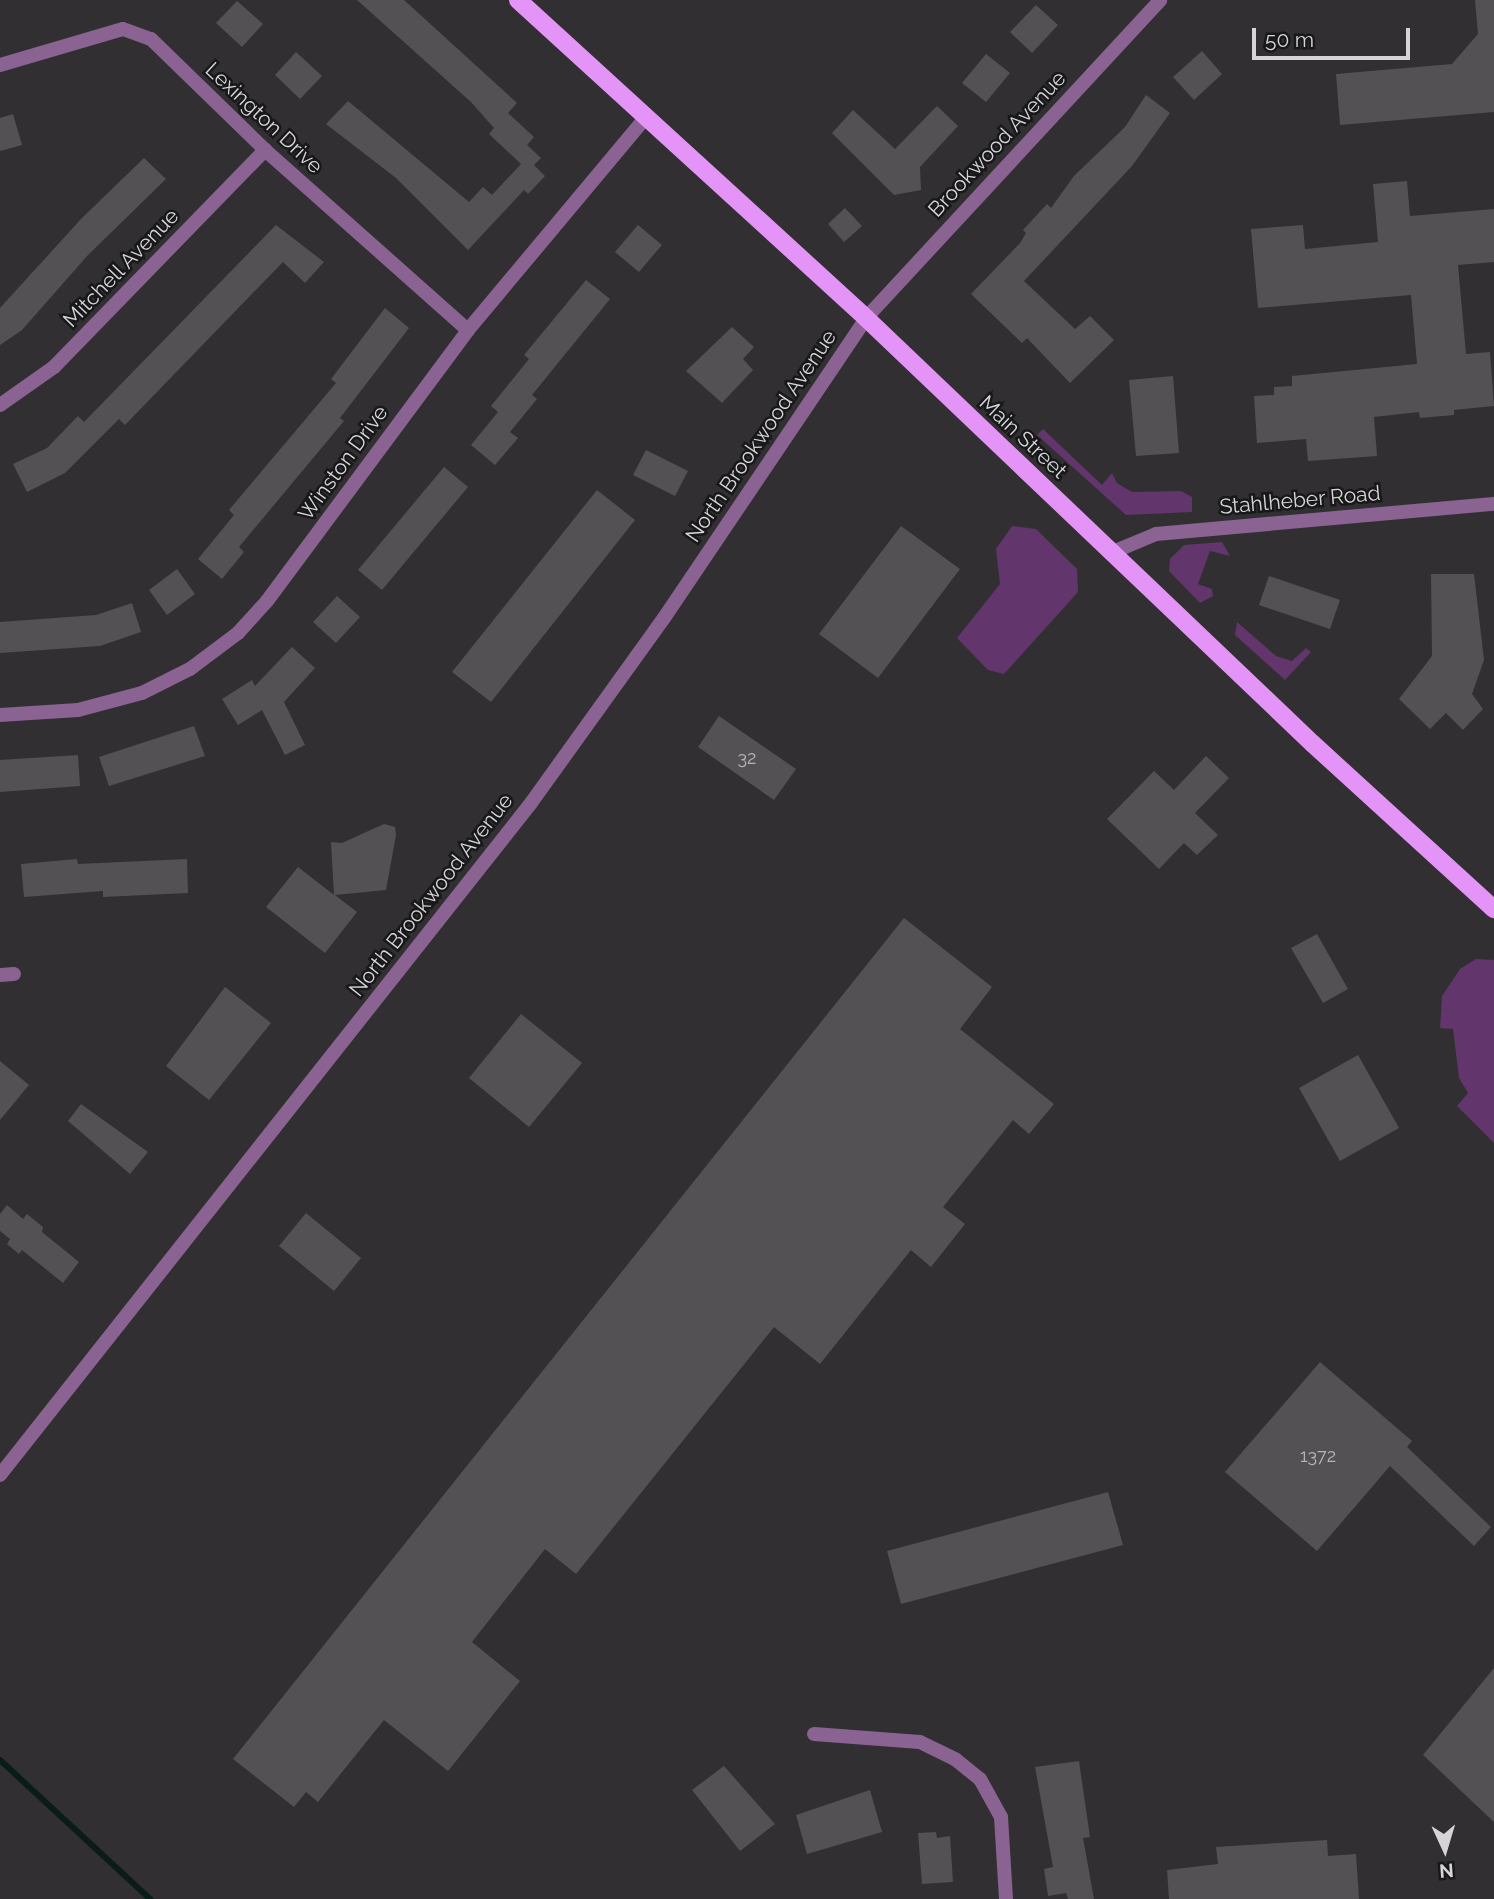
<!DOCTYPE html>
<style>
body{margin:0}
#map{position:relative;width:1494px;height:1899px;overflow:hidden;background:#312f32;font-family:Raleway,sans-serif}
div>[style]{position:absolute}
.green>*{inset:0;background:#62356c}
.stream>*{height:6px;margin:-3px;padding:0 3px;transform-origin:3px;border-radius:3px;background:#0a1c18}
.building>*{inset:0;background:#535154}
.minor>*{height:14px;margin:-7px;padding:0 7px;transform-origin:7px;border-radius:7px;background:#8a6393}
.tertiary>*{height:14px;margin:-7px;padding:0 7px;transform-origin:7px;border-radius:7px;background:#8a6393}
.primary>*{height:18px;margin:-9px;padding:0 9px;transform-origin:9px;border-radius:9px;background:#e493f6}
span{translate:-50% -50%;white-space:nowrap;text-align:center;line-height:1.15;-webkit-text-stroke:5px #181719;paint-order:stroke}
.number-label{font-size:18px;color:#b4b3b6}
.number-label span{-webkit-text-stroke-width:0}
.street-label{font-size:21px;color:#d5d4d6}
.north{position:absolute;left:1410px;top:1815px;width:70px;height:70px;-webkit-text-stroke:5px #181719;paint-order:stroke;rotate:176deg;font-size:19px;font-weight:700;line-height:28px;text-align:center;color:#d5d4d6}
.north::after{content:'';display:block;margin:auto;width:24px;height:32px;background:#d5d4d6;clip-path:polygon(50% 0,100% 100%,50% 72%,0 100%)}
.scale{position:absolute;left:1252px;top:28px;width:158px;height:32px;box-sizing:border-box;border:4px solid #d5d4d6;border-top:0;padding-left:9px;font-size:21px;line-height:24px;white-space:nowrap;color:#d5d4d6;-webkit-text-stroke:5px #181719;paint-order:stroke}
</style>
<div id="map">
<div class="green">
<i style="clip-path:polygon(1043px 429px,1102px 485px,1112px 473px,1117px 483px,1132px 492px,1181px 491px,1192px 497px,1192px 512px,1126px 515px,1037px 435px)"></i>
<i style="clip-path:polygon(1012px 526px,1036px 529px,1077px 569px,1078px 592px,1004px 674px,988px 670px,957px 638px,1000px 584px,996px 549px)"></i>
<i style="clip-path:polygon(1222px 542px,1230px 556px,1210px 551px,1198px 584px,1212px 589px,1213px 596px,1200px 603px,1169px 571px,1170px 559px,1184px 545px)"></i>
<i style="clip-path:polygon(1237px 622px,1276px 656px,1292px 661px,1306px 648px,1311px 652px,1285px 680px,1235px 635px)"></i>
<i style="clip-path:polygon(1476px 959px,1494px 960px,1494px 1143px,1457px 1106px,1468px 1093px,1459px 1078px,1453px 1029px,1440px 1028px,1442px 996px,1460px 969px)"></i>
</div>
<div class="stream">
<i style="left:0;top:1760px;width:205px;rotate:42.8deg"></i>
</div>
<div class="building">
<i style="clip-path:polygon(357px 0,404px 0,517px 103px,508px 113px,534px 137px,527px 145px,541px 158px,534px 165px,545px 176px,528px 194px,524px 190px,468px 250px,396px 178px,326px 124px,348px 101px,469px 202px,483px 187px,492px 195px,521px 164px,489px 134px,494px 128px,471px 102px)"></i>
<i style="clip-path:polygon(1475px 0,1494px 0,1494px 112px,1340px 125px,1336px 74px,1452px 64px,1478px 34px)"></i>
<i style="clip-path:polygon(237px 1px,263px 24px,242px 47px,216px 23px)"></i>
<i style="clip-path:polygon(1036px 5px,1058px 25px,1032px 53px,1010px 32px)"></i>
<i style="clip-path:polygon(1202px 51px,1222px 74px,1194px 100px,1173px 77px)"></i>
<i style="clip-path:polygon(296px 52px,322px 76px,300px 99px,275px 75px)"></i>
<i style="clip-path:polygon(986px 54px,1010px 73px,986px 102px,962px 83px)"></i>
<i style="clip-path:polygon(1146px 95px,1170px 113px,1132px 166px,1024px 281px,1075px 329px,1090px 316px,1114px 340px,1070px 383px,1027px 338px,1022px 343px,971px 294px,1020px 243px,1026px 233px,1023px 230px,1047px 204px,1051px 208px,1074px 176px,1125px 127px)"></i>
<i style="clip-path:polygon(937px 106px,958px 126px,920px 167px,921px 190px,894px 195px,832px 133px,853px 110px,895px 149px)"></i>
<i style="clip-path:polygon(13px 114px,22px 145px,0 151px,0 118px)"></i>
<i style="clip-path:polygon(144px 158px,166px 179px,88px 255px,22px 330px,0 345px,0 308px,81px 219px)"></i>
<i style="clip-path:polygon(1407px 181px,1410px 216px,1494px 209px,1494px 262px,1458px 265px,1466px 354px,1490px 352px,1494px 406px,1454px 410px,1454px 415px,1420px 418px,1419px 412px,1374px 417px,1377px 456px,1308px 461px,1306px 439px,1257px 443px,1254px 396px,1274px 395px,1274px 387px,1292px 386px,1292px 376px,1417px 364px,1411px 295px,1258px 308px,1251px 229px,1303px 225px,1305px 249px,1378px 242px,1373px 184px)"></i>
<i style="clip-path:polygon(845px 208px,862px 226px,844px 242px,828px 224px)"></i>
<i style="clip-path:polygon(276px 225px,324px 262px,305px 283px,283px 262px,125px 425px,119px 419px,65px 473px,27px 492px,13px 464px,47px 448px,78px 416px,84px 422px)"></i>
<i style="clip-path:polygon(638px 225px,662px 245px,639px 272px,615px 252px)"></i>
<i style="clip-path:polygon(586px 280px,610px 299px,532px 395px,537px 399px,510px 432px,518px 438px,495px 465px,471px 445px,498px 412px,491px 406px,529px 359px,524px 355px)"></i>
<i style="clip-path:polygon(385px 308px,409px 328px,340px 418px,344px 421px,239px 547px,244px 552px,222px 579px,198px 559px,234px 515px,229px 510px,336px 383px,331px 379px)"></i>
<i style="clip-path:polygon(732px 327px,754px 347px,743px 359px,753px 370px,722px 403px,686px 371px)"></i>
<i style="clip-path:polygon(1173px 376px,1179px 453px,1136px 456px,1129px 380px)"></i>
<i style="clip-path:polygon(646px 450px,688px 471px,675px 496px,633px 475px)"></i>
<i style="clip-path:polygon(444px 467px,468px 487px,382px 590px,358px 570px)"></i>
<i style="clip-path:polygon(597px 490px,635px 520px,491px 702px,452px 672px)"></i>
<i style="clip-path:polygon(901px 526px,960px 569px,878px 678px,819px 634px)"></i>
<i style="clip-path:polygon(177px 569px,195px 594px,167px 615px,149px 590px)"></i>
<i style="clip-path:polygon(1431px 574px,1474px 574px,1484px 660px,1472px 694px,1483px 709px,1463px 730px,1446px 713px,1430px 729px,1399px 699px,1432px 656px)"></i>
<i style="clip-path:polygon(1269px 576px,1340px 600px,1330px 629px,1259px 605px)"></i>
<i style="clip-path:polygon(337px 596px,360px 617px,336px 643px,313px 622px)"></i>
<i style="clip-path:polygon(132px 603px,141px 632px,100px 646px,0 653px,0 622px,96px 615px)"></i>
<i style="clip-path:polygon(292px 647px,315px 668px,284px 702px,305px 745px,285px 755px,262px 710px,238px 725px,222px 699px,252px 680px,255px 686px)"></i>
<i style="clip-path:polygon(719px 716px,796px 769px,774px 800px,698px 747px)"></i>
<i style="clip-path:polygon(194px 726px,205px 756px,109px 786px,99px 757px)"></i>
<i style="clip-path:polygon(78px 755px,80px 786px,0 792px,0 760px)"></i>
<i style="clip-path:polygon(1206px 756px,1229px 778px,1195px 813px,1218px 835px,1197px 855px,1184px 843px,1159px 869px,1107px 819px,1154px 771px,1174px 790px)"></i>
<i style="clip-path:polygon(384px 824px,395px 827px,396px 835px,386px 890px,335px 895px,357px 912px,325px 953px,266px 907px,298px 867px,334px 895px,331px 842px,342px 843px)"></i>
<i style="clip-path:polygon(77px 859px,78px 864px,187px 859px,188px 893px,103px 897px,103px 891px,24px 897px,21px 864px)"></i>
<i style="clip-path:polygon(904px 918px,992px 987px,960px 1029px,1054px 1104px,1029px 1134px,1013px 1120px,943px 1207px,965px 1224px,931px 1267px,911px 1250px,820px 1364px,774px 1327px,576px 1574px,545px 1549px,472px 1642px,520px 1681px,448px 1771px,384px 1720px,318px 1802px,306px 1792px,294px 1807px,233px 1759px)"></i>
<i style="clip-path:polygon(1317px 934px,1348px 989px,1323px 1003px,1291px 948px)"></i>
<i style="clip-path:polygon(225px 987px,271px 1023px,209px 1100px,166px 1066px)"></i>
<i style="clip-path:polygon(521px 1014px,582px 1063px,529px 1127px,469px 1078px)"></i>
<i style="clip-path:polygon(1358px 1055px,1399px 1128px,1340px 1161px,1299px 1088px)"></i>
<i style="clip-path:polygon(0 1061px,29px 1085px,0 1120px)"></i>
<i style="clip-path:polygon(81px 1104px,148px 1152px,130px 1174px,68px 1121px)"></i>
<i style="clip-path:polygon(7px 1205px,23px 1219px,27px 1214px,43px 1227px,42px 1232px,79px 1262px,63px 1283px,22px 1250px,19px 1254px,7px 1244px,10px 1239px,0 1231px,0 1214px)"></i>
<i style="clip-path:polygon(306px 1213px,361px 1258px,334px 1291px,279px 1246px)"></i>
<i style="clip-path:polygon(1320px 1362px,1412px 1441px,1407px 1447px,1491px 1527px,1474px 1546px,1390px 1466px,1317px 1551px,1225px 1472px)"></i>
<i style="clip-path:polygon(1108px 1492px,1123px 1545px,901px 1604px,887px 1551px)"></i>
<i style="clip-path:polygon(1494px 1668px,1494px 1822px,1423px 1755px)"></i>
<i style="clip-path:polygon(1079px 1761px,1090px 1837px,1083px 1838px,1094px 1899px,1068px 1899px,1066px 1893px,1048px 1896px,1044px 1869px,1053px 1867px,1035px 1767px)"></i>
<i style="clip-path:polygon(724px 1766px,775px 1824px,740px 1851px,692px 1790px)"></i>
<i style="clip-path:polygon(870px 1790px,882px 1832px,807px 1854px,796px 1815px)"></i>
<i style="clip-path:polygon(936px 1832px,937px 1838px,950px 1836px,953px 1882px,922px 1884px,918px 1833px)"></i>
<i style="clip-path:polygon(1327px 1840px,1328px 1856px,1356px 1854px,1359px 1899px,1169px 1899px,1167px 1870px,1218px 1864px,1216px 1847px)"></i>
</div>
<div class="minor">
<i style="left:0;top:65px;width:128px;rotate:-16.3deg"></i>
<i style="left:123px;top:29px;width:30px;rotate:20deg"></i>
<i style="left:151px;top:39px;width:159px;rotate:44.2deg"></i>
<i style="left:265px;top:150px;width:271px;rotate:41.6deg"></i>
<i style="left:866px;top:318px;width:433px;rotate:-47.2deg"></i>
<i style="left:0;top:405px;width:66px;rotate:-35.1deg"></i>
<i style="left:54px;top:367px;width:303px;rotate:-45.8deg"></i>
<i style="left:0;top:715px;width:78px;rotate:-3.7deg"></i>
<i style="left:78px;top:710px;width:66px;rotate:-14.9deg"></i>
<i style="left:142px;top:693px;width:54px;rotate:-26.6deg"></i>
<i style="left:190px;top:669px;width:60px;rotate:-36.9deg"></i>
<i style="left:238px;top:633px;width:43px;rotate:-47.8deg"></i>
<i style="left:267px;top:601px;width:337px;rotate:-53.4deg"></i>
<i style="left:468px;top:330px;width:276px;rotate:-50.1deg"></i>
<i style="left:0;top:975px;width:14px;rotate:-4deg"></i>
<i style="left:814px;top:1734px;width:106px;rotate:4.3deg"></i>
<i style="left:920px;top:1742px;width:39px;rotate:26deg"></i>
<i style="left:955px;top:1759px;width:32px;rotate:39deg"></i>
<i style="left:980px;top:1779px;width:43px;rotate:61.1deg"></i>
<i style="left:1001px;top:1817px;width:82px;rotate:86.5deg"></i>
</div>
<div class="tertiary">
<i style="left:1113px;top:552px;width:47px;rotate:-22.7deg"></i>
<i style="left:1156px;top:534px;width:339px;rotate:-5.1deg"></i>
<i style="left:0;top:1475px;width:856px;rotate:-51.68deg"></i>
<i style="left:531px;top:803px;width:228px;rotate:-54.3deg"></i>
<i style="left:664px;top:618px;width:362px;rotate:-56deg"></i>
</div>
<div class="primary">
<i style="left:518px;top:0;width:471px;rotate:42.4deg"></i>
<i style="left:866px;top:318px;width:617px;rotate:43.62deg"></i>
<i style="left:1313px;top:744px;width:245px;rotate:42.4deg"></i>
</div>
<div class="number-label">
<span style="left:747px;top:758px">32</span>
<span style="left:1318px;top:1456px">1372</span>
</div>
<div class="street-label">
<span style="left:264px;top:118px;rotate:43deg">Lexington Drive</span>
<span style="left:997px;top:144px;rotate:-47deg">Brookwood Avenue</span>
<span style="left:121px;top:268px;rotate:-46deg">Mitchell Avenue</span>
<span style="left:761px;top:436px;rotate:-56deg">North Brookwood Avenue</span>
<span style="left:1023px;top:437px;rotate:43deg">Main Street</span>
<span style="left:343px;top:463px;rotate:-54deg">Winston Drive</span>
<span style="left:1300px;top:500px;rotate:-5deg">Stahlheber Road</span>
<span style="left:431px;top:895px;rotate:-52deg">North Brookwood Avenue</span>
</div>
<div class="north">N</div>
<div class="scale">50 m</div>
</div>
